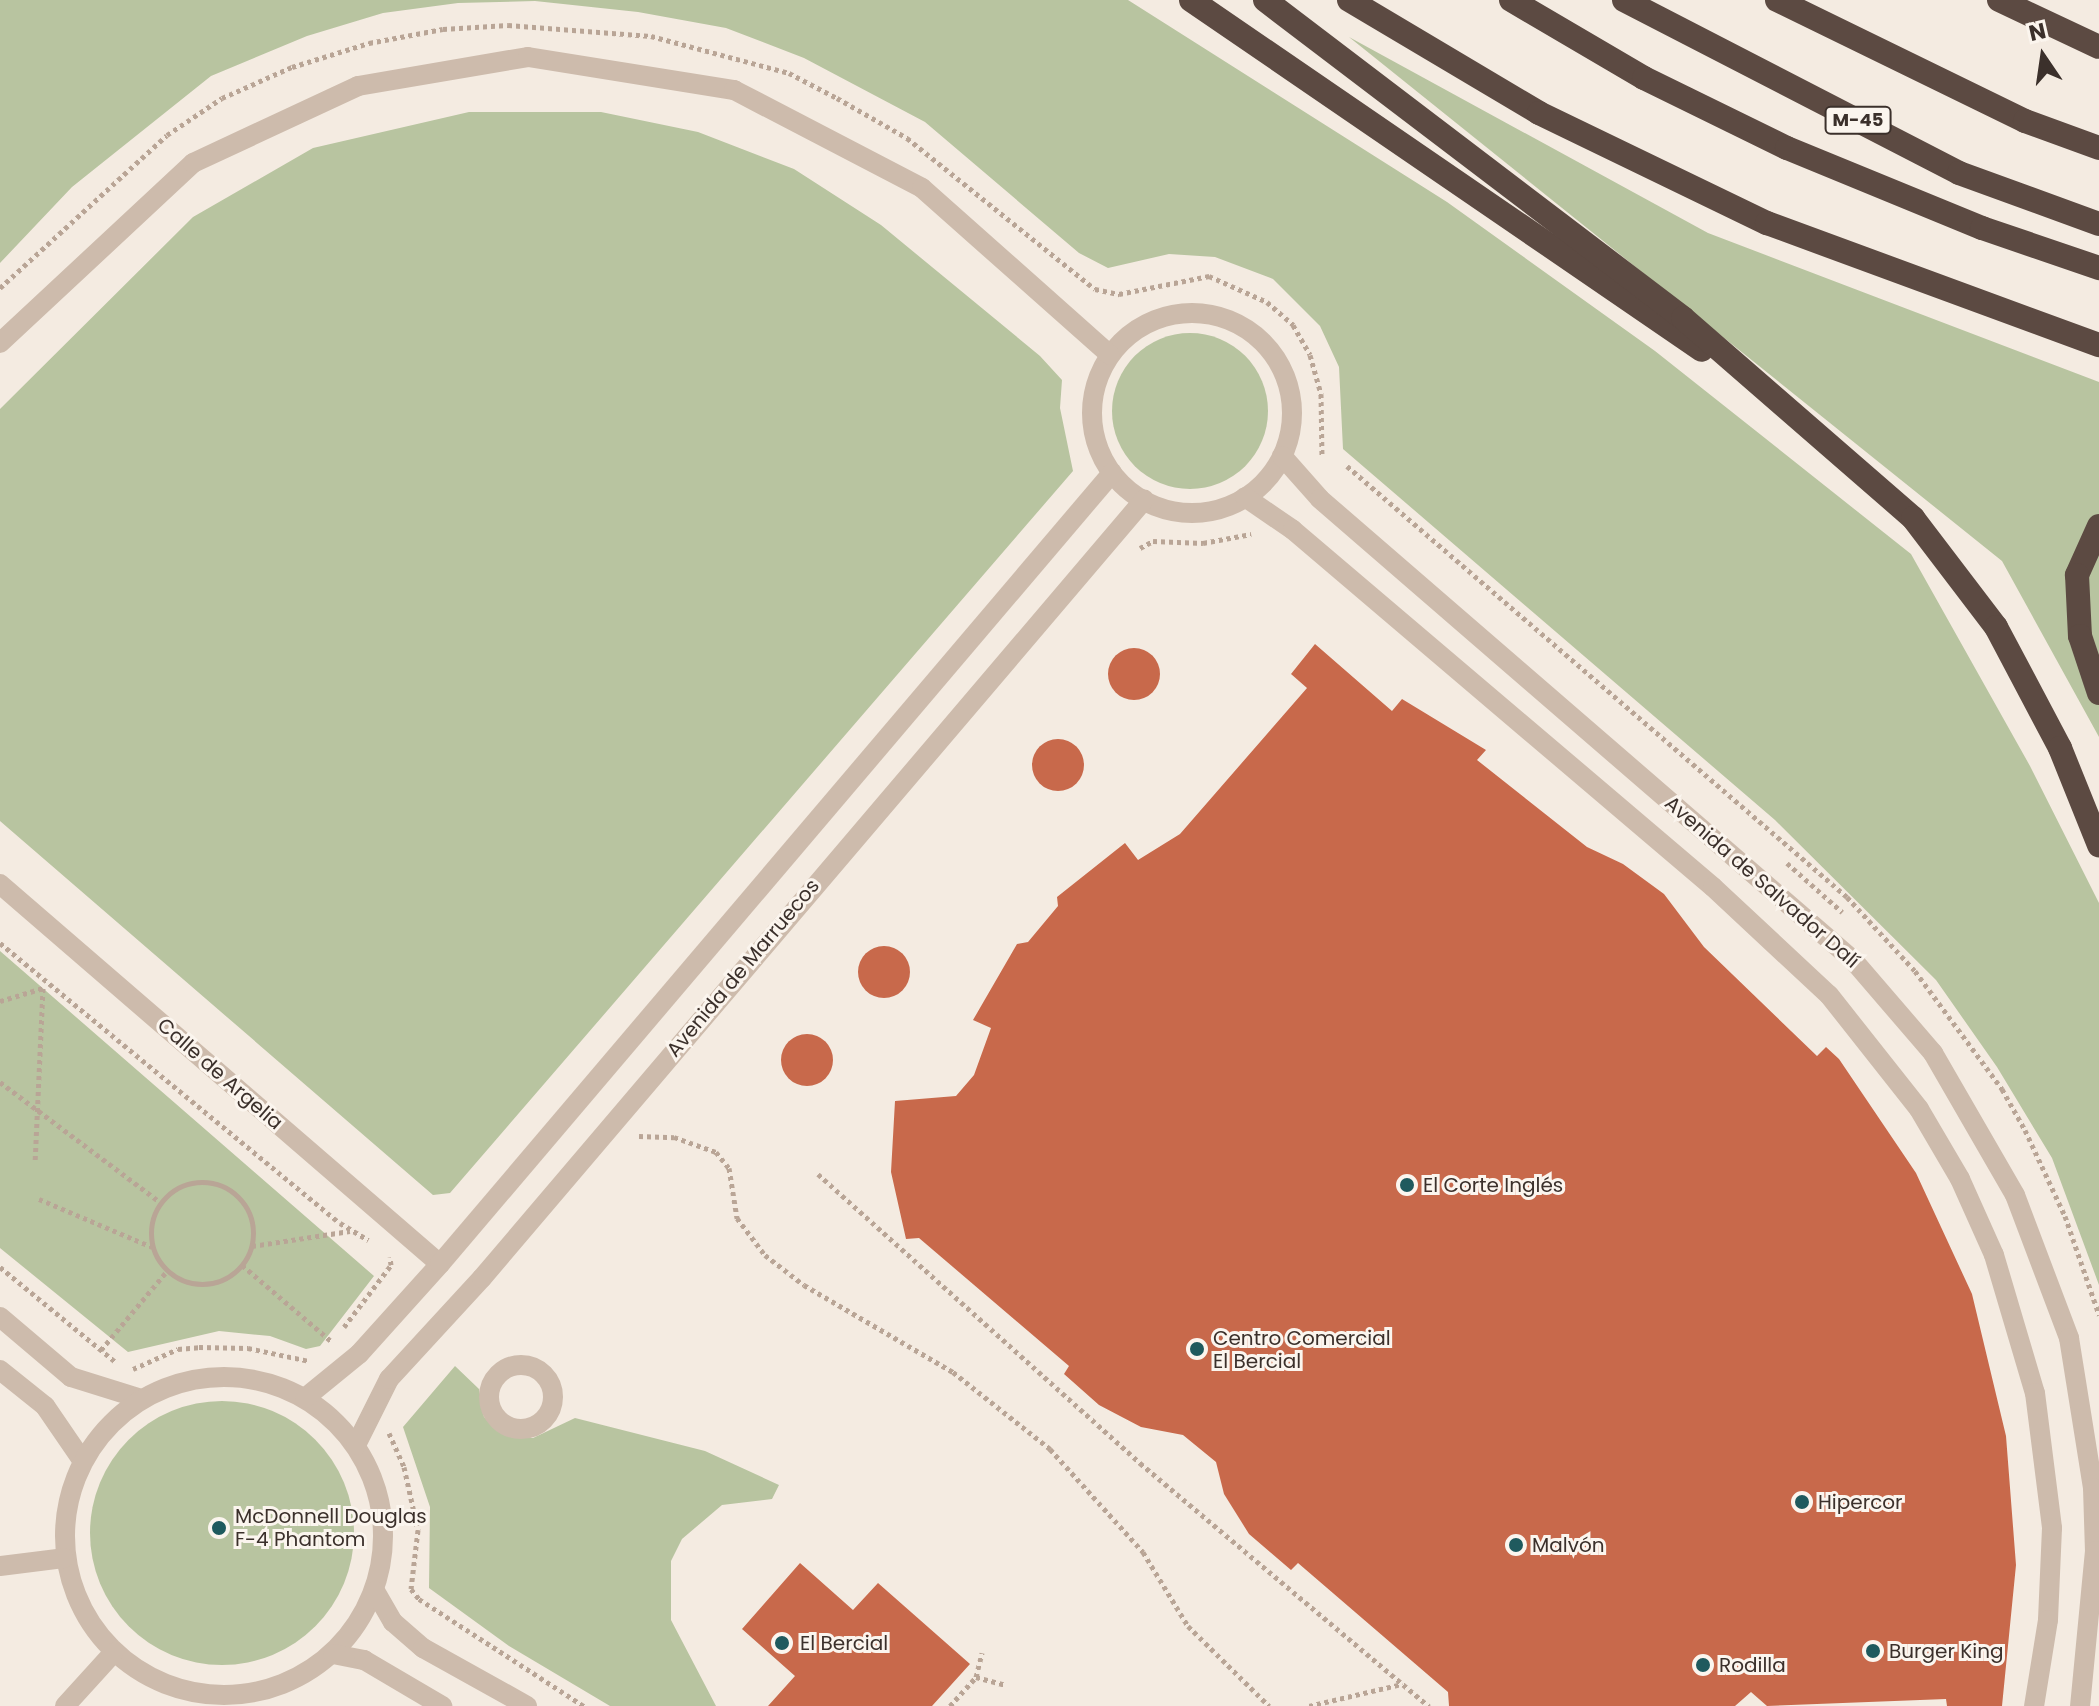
<!DOCTYPE html>
<meta charset="utf-8">
<style>
body{margin:0}
#map{position:relative;width:2099px;height:1706px;overflow:hidden;background:#f4ebe1;font-family:Poppins,sans-serif}
div>[style]{position:absolute}
.green>*{inset:0;background:#b8c4a0}
.round{border-radius:50%}
.building>*{inset:0;background:#c8694b}
.path>*{height:5px;margin-top:-2.5px;transform-origin:0;background:repeating-linear-gradient(90deg,#b9a596 0 4px,transparent 0 8px)}
.path>.ring{margin:-2.5px;padding:0;box-sizing:content-box;background:none;border:5px solid #b9a596;border-radius:50%}
.minor>*{height:20px;margin:-10px;padding:0 10px;transform-origin:10px;border-radius:10px;background:#cdbbac}
.minor>.ring{margin:-10px;padding:0;box-sizing:content-box;background:none;border:20px solid #cdbbac;border-radius:50%}
.highway>*{height:24px;margin:-12px;padding:0 12px;transform-origin:12px;border-radius:12px;background:#5c4a42}
.dots>*{width:22px;height:22px;translate:-50% -50%;box-sizing:border-box;border:4px solid #fbf5ee;border-radius:50%}
span{translate:-50% -50%;white-space:nowrap;text-align:center;line-height:1.15;-webkit-text-stroke:6px #fbf5ee;paint-order:stroke}
.shield-label span{padding:2px 6px;background:#fbf5ee;border:2px solid;border-radius:6px;-webkit-text-stroke-width:0}
.shield-label{font-size:18px;color:#3b302b;font-weight:700}
.street-label{font-size:20px;color:#3b302b}
.poi-label{font-size:20px;color:#3b302b}
.left{translate:0 -50%;text-align:left}
.north{position:absolute;left:2003px;top:16px;width:80px;height:80px;-webkit-text-stroke:6px #fbf5ee;paint-order:stroke;rotate:347deg;font-size:22px;font-weight:700;line-height:32px;text-align:center;color:#3b302b}
.north::after{content:'';display:block;margin:auto;width:28px;height:36px;background:#3b302b;clip-path:polygon(50% 0,100% 100%,50% 72%,0 100%)}
</style>
<div id="map">
<div class="green">
<i style="clip-path:polygon(0 0,1128px 0,1447px 202px,1655px 351px,1911px 554px,2030px 766px,2099px 903px,2099px 1285px,2052px 1158px,1997px 1067px,1936px 980px,1775px 820px,1343px 449px,1339px 367px,1320px 326px,1273px 279px,1215px 257px,1169px 254px,1108px 268px,1079px 253px,925px 122px,804px 58px,726px 28px,638px 12px,535px 1px,458px 3px,383px 13px,307px 36px,211px 76px,72px 187px,0 263px)"></i>
<i style="clip-path:polygon(1349px 37px,1708px 233px,2099px 382px,2099px 737px,2002px 561px)"></i>
<i style="clip-path:polygon(469px 112px,601px 112px,698px 132px,794px 169px,881px 225px,1040px 356px,1062px 380px,1060px 408px,1073px 471px,450px 1193px,433px 1195px,0 821px,0 409px,193px 217px,313px 148px)"></i>
<i class="round" style="left:1112px;top:333px;width:156px;height:156px"></i>
<i style="clip-path:polygon(0 951px,374px 1276px,320px 1346px,306px 1349px,270px 1336px,219px 1331px,128px 1352px,0 1248px)"></i>
<i style="clip-path:polygon(455px 1366px,479px 1389px,484px 1417px,513px 1438px,533px 1438px,575px 1418px,705px 1451px,779px 1485px,772px 1499px,722px 1505px,682px 1539px,671px 1561px,671px 1620px,716px 1706px,610px 1706px,509px 1646px,429px 1588px,430px 1507px,403px 1427px)"></i>
<i class="round" style="left:90px;top:1401px;width:264px;height:264px"></i>
</div>
<div class="building">
<i style="clip-path:polygon(1315px 644px,1392px 711px,1402px 699px,1486px 750px,1477px 760px,1587px 847px,1623px 864px,1664px 894px,1704px 947px,1817px 1056px,1826px 1047px,1839px 1059px,1916px 1173px,1972px 1294px,2006px 1436px,2016px 1565px,2002px 1706px,1947px 1706px,1946px 1699px,1767px 1706px,1751px 1692px,1735px 1706px,1449px 1706px,1448px 1692px,1298px 1563px,1291px 1570px,1249px 1534px,1224px 1494px,1216px 1462px,1183px 1435px,1141px 1427px,1099px 1405px,1064px 1374px,1069px 1366px,919px 1238px,906px 1239px,891px 1172px,895px 1101px,956px 1096px,974px 1075px,991px 1028px,973px 1020px,1017px 944px,1028px 942px,1058px 906px,1057px 897px,1125px 843px,1138px 860px,1180px 834px,1307px 688px,1291px 674px)"></i>
<i class="round" style="left:1108px;top:648px;width:52px;height:52px"></i>
<i class="round" style="left:1032px;top:739px;width:52px;height:52px"></i>
<i class="round" style="left:858px;top:946px;width:52px;height:52px"></i>
<i class="round" style="left:781px;top:1034px;width:52px;height:52px"></i>
<i style="clip-path:polygon(800px 1563px,853px 1610px,878px 1583px,970px 1664px,932px 1706px,768px 1706px,795px 1676px,742px 1629px)"></i>
</div>
<div class="path">
<i style="left:0;top:288px;width:226px;rotate:-42.5deg"></i>
<i style="left:167px;top:135px;width:66px;rotate:-33.9deg"></i>
<i style="left:222px;top:98px;width:77px;rotate:-23.9deg"></i>
<i style="left:292px;top:67px;width:81px;rotate:-17.3deg"></i>
<i style="left:369px;top:43px;width:75px;rotate:-10.7deg"></i>
<i style="left:443px;top:29px;width:65px;rotate:-3.5deg"></i>
<i style="left:508px;top:25px;width:143px;rotate:4.4deg"></i>
<i style="left:651px;top:36px;width:143px;rotate:15deg"></i>
<i style="left:789px;top:73px;width:54px;rotate:27.5deg"></i>
<i style="left:837px;top:98px;width:81px;rotate:29.7deg"></i>
<i style="left:907px;top:138px;width:241px;rotate:38.8deg"></i>
<i style="left:1095px;top:289px;width:25px;rotate:12deg"></i>
<i style="left:1119px;top:294px;width:92px;rotate:-11.3deg"></i>
<i style="left:1209px;top:276px;width:64px;rotate:24.1deg"></i>
<i style="left:1267px;top:302px;width:35px;rotate:41deg"></i>
<i style="left:1293px;top:325px;width:34px;rotate:60deg"></i>
<i style="left:1310px;top:355px;width:41px;rotate:74.2deg"></i>
<i style="left:1321px;top:394px;width:63px;rotate:89.1deg"></i>
<i style="left:1347px;top:466px;width:660px;rotate:40.76deg"></i>
<i style="left:1847px;top:897px;width:100px;rotate:47.4deg"></i>
<i style="left:1915px;top:971px;width:147px;rotate:53.6deg"></i>
<i style="left:2002px;top:1089px;width:47px;rotate:60.7deg"></i>
<i style="left:2025px;top:1130px;width:95px;rotate:65.1deg"></i>
<i style="left:2065px;top:1216px;width:105px;rotate:71deg"></i>
<i style="left:1140px;top:548px;width:15px;rotate:-28deg"></i>
<i style="left:1153px;top:541px;width:50px;rotate:2.3deg"></i>
<i style="left:1203px;top:543px;width:49px;rotate:-10.6deg"></i>
<i style="left:1787px;top:863px;width:74px;rotate:41.7deg"></i>
<i style="left:0;top:943px;width:440px;rotate:39.5deg"></i>
<i style="left:340px;top:1223px;width:33px;rotate:31deg"></i>
<i style="left:0;top:1001px;width:45px;rotate:-16.8deg"></i>
<i style="left:43px;top:988px;width:175px;rotate:92.6deg"></i>
<i style="left:0;top:1082px;width:200px;rotate:36.9deg"></i>
<i style="left:639px;top:1136px;width:35px;rotate:2deg"></i>
<i style="left:674px;top:1137px;width:45px;rotate:19.7deg"></i>
<i style="left:716px;top:1152px;width:21px;rotate:51deg"></i>
<i style="left:729px;top:1168px;width:51px;rotate:80.9deg"></i>
<i style="left:737px;top:1218px;width:46px;rotate:52.9deg"></i>
<i style="left:765px;top:1255px;width:49px;rotate:37.6deg"></i>
<i style="left:804px;top:1285px;width:173px;rotate:30.3deg"></i>
<i style="left:953px;top:1372px;width:124px;rotate:38.4deg"></i>
<i style="left:1050px;top:1449px;width:139px;rotate:47.9deg"></i>
<i style="left:1143px;top:1552px;width:87px;rotate:58.7deg"></i>
<i style="left:1188px;top:1626px;width:114px;rotate:44.6deg"></i>
<i style="left:818px;top:1174px;width:433px;rotate:41.9deg"></i>
<i style="left:1140px;top:1463px;width:378px;rotate:40.1deg"></i>
<i class="ring" style="left:151px;top:1182px;width:97px;height:97px"></i>
<i style="left:39px;top:1199px;width:123px;rotate:23deg"></i>
<i style="left:252px;top:1246px;width:99px;rotate:-8.7deg"></i>
<i style="left:242px;top:1265px;width:118px;rotate:40.5deg"></i>
<i style="left:0;top:1267px;width:151px;rotate:39.4deg"></i>
<i style="left:344px;top:1327px;width:78px;rotate:-52.8deg"></i>
<i style="left:391px;top:1265px;width:8px;rotate:-97deg"></i>
<i style="left:101px;top:1350px;width:103px;rotate:-50.1deg"></i>
<i style="left:133px;top:1369px;width:49px;rotate:-24deg"></i>
<i style="left:178px;top:1349px;width:21px;rotate:-5deg"></i>
<i style="left:199px;top:1347px;width:49px;rotate:1.2deg"></i>
<i style="left:248px;top:1348px;width:62px;rotate:12deg"></i>
<i style="left:389px;top:1433px;width:37px;rotate:66deg"></i>
<i style="left:404px;top:1467px;width:65px;rotate:77.5deg"></i>
<i style="left:418px;top:1530px;width:59px;rotate:96.8deg"></i>
<i style="left:411px;top:1589px;width:13px;rotate:51deg"></i>
<i style="left:419px;top:1599px;width:197px;rotate:33deg"></i>
<i style="left:976px;top:1677px;width:25px;rotate:-76deg"></i>
<i style="left:950px;top:1706px;width:39px;rotate:-48deg"></i>
<i style="left:976px;top:1677px;width:31px;rotate:15deg"></i>
<i style="left:1309px;top:1706px;width:96px;rotate:-13.3deg"></i>
</div>
<div class="minor">
<i class="ring" style="left:1092px;top:313px;width:180px;height:180px"></i>
<i style="left:0;top:343px;width:264px;rotate:-43deg"></i>
<i style="left:193px;top:163px;width:182px;rotate:-25deg"></i>
<i style="left:358px;top:86px;width:172px;rotate:-9.7deg"></i>
<i style="left:528px;top:57px;width:209px;rotate:9.1deg"></i>
<i style="left:734px;top:90px;width:212px;rotate:27.5deg"></i>
<i style="left:922px;top:188px;width:251px;rotate:41.6deg"></i>
<i style="left:1282px;top:456px;width:57px;rotate:48.5deg"></i>
<i style="left:1320px;top:499px;width:705px;rotate:40.86deg"></i>
<i style="left:1853px;top:960px;width:123px;rotate:49.3deg"></i>
<i style="left:1933px;top:1053px;width:164px;rotate:60deg"></i>
<i style="left:2015px;top:1195px;width:153px;rotate:69.3deg"></i>
<i style="left:2069px;top:1338px;width:152px;rotate:80.9deg"></i>
<i style="left:2093px;top:1488px;width:63px;rotate:88.2deg"></i>
<i style="left:2095px;top:1551px;width:156px;rotate:95.5deg"></i>
<i style="left:1245px;top:497px;width:58px;rotate:34.5deg"></i>
<i style="left:1293px;top:530px;width:551px;rotate:40.36deg"></i>
<i style="left:1713px;top:887px;width:158px;rotate:43deg"></i>
<i style="left:1829px;top:995px;width:145px;rotate:51.7deg"></i>
<i style="left:1919px;top:1109px;width:81px;rotate:59.6deg"></i>
<i style="left:1960px;top:1179px;width:83px;rotate:65.9deg"></i>
<i style="left:1994px;top:1255px;width:144px;rotate:73.5deg"></i>
<i style="left:2035px;top:1393px;width:136px;rotate:82.8deg"></i>
<i style="left:2052px;top:1528px;width:92px;rotate:92.5deg"></i>
<i style="left:2048px;top:1620px;width:87px;rotate:99.2deg"></i>
<i style="left:0;top:884px;width:581px;rotate:40.82deg"></i>
<i style="left:0;top:1317px;width:93px;rotate:40.2deg"></i>
<i style="left:71px;top:1377px;width:73px;rotate:17.4deg"></i>
<i class="ring" style="left:489px;top:1365px;width:44px;height:44px"></i>
<i style="left:0;top:1370px;width:58px;rotate:38.7deg"></i>
<i style="left:45px;top:1406px;width:65px;rotate:55.6deg"></i>
<i class="ring" style="left:65px;top:1377px;width:298px;height:298px"></i>
<i style="left:305px;top:1398px;width:70px;rotate:-39.2deg"></i>
<i style="left:359px;top:1354px;width:121px;rotate:-48deg"></i>
<i style="left:440px;top:1264px;width:1038px;rotate:-49.65deg"></i>
<i style="left:356px;top:1445px;width:74px;rotate:-63.4deg"></i>
<i style="left:389px;top:1379px;width:137px;rotate:-47.4deg"></i>
<i style="left:482px;top:1278px;width:1022px;rotate:-49.61deg"></i>
<i style="left:0;top:1566px;width:64px;rotate:-7.1deg"></i>
<i style="left:375px;top:1591px;width:36px;rotate:60deg"></i>
<i style="left:393px;top:1622px;width:40px;rotate:41deg"></i>
<i style="left:423px;top:1648px;width:119px;rotate:29.1deg"></i>
<i style="left:333px;top:1654px;width:32px;rotate:11deg"></i>
<i style="left:364px;top:1660px;width:91px;rotate:30.5deg"></i>
<i style="left:65px;top:1706px;width:72px;rotate:-47.8deg"></i>
</div>
<div class="highway">
<i style="left:1191px;top:0;width:619px;rotate:34.41deg"></i>
<i style="left:1265px;top:0;width:525px;rotate:37.26deg"></i>
<i style="left:1683px;top:318px;width:305px;rotate:41deg"></i>
<i style="left:1913px;top:518px;width:137px;rotate:52.7deg"></i>
<i style="left:1996px;top:627px;width:137px;rotate:62.1deg"></i>
<i style="left:2060px;top:748px;width:105px;rotate:68.1deg"></i>
<i style="left:1349px;top:0;width:221px;rotate:30.7deg"></i>
<i style="left:1539px;top:113px;width:253px;rotate:25.8deg"></i>
<i style="left:1767px;top:223px;width:354px;rotate:20.2deg"></i>
<i style="left:1511px;top:0;width:154px;rotate:30.4deg"></i>
<i style="left:1644px;top:78px;width:159px;rotate:26.1deg"></i>
<i style="left:1787px;top:148px;width:211px;rotate:22.3deg"></i>
<i style="left:1982px;top:228px;width:124px;rotate:18.9deg"></i>
<i style="left:1624px;top:0;width:377px;rotate:27.3deg"></i>
<i style="left:1959px;top:173px;width:149px;rotate:20deg"></i>
<i style="left:1777px;top:0;width:276px;rotate:26deg"></i>
<i style="left:2025px;top:121px;width:79px;rotate:20deg"></i>
<i style="left:1999px;top:0;width:110px;rotate:25.2deg"></i>
<i style="left:2099px;top:526px;width:54px;rotate:114.2deg"></i>
<i style="left:2077px;top:575px;width:61px;rotate:87.2deg"></i>
<i style="left:2080px;top:636px;width:60px;rotate:71.6deg"></i>
</div>
<div class="dots">
<i style="left:1407px;top:1185px;background:#1f5a5e"></i>
<i style="left:1197px;top:1349px;background:#1f5a5e"></i>
<i style="left:1802px;top:1502px;background:#1f5a5e"></i>
<i style="left:219px;top:1528px;background:#1f5a5e"></i>
<i style="left:1516px;top:1545px;background:#1f5a5e"></i>
<i style="left:782px;top:1643px;background:#1f5a5e"></i>
<i style="left:1873px;top:1651px;background:#1f5a5e"></i>
<i style="left:1703px;top:1665px;background:#1f5a5e"></i>
</div>
<div class="shield-label">
<span style="left:1858px;top:120px">M-45</span>
</div>
<div class="street-label">
<span style="left:1762px;top:882px;rotate:41deg">Avenida de Salvador Dalí</span>
<span style="left:743px;top:968px;rotate:-50deg">Avenida de Marruecos</span>
<span style="left:220px;top:1074px;rotate:41deg">Calle de Argelia</span>
</div>
<div class="poi-label">
<span class="left" style="left:1423px;top:1185px">El Corte Inglés</span>
<span class="left" style="left:1213px;top:1350px">Centro Comercial<br>El Bercial</span>
<span class="left" style="left:1818px;top:1502px">Hipercor</span>
<span class="left" style="left:235px;top:1528px">McDonnell Douglas<br>F-4 Phantom</span>
<span class="left" style="left:1532px;top:1545px">Malvón</span>
<span class="left" style="left:800px;top:1643px">El Bercial</span>
<span class="left" style="left:1889px;top:1651px">Burger King</span>
<span class="left" style="left:1719px;top:1665px">Rodilla</span>
</div>
<div class="north">N</div>
</div>
